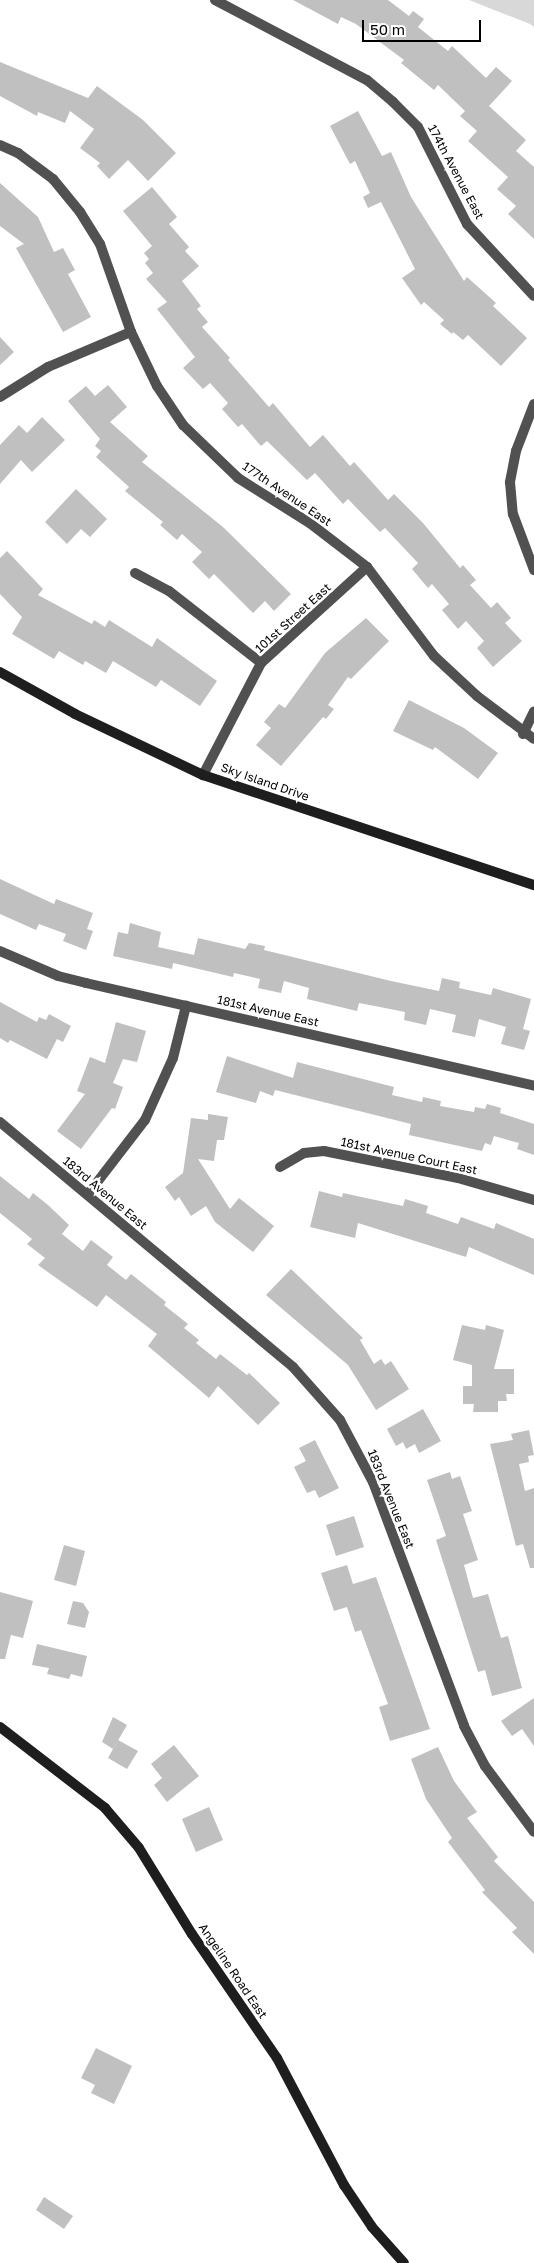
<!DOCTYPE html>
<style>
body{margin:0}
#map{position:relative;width:534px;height:2263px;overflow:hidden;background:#fff;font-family:"Golos Text",sans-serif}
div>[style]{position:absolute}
.green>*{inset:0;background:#d8d8d8}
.building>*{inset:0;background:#c0c0c0}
.street>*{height:10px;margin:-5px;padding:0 5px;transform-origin:5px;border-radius:5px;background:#515151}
.secondary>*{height:10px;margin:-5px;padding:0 5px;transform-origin:5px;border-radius:5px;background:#1e1e1e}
span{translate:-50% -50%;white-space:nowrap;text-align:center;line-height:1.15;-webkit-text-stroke:5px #fff;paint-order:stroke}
.street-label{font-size:12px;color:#000}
.scale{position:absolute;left:362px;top:20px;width:119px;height:22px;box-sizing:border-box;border:2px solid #000;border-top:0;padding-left:6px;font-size:15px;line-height:18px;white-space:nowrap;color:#000;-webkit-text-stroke:4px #fff;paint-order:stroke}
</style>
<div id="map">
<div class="green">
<i style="clip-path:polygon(469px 0,534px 0,534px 27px,530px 24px)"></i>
</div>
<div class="building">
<i style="clip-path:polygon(293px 0,388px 0,409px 16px,413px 11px,424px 19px,418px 27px,448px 51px,452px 46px,486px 78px,496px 67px,512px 81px,489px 106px,526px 140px,516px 151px,534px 167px,534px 239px,508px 214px,516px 206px,497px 189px,508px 177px,468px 141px,477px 131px,460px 116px,465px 111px,438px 85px,434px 90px,401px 63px,404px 60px,356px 24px,341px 17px,338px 24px)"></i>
<i style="clip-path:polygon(0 62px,88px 98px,97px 86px,143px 120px,176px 153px,148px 181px,128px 160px,109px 179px,97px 166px,100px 163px,80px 148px,94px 129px,70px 111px,65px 123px,38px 112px,37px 116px,0 96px)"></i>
<i style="clip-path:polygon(358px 111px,382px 156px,391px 152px,411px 197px,464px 281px,467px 277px,496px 303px,493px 306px,527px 338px,501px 366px,468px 335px,463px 340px,453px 332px,452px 334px,440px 324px,444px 320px,424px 302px,421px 305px,402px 278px,415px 269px,381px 202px,368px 208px,363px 197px,370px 193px,355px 161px,350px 164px,330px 126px)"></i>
<i style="clip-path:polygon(0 183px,38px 217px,54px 252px,63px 248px,75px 270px,68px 274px,91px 317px,63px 332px,16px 248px,24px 244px,0 226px)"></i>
<i style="clip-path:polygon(152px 187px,177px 217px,169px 224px,189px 247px,185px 251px,199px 266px,182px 281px,201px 306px,197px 309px,208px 322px,202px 327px,230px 358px,228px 360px,269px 407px,273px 403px,310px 447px,323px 435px,350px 466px,354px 462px,388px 500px,394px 494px,423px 523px,460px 568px,463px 565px,476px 580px,470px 585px,491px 608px,497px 602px,511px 618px,505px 623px,522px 641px,493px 667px,477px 648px,484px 641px,466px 621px,458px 629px,442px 610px,449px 604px,432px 584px,428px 588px,412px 569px,418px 563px,385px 528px,380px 532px,348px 499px,343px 504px,315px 473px,307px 480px,267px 441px,261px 446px,242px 424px,238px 427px,222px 409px,228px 403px,210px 383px,203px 389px,183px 368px,195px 357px,157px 309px,167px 302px,146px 279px,153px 273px,145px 263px,149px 259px,144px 253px,152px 246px,123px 211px)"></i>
<i style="clip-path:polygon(0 337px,14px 352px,0 365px)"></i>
<i style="clip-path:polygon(108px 385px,127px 407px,110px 422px,148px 456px,142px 462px,223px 527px,291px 594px,274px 611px,265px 601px,253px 613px,214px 574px,209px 579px,192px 562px,202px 552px,182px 534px,177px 540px,160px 525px,163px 522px,125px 491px,129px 487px,96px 457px,101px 451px,95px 446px,100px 439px,68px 401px,86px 386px,95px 396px)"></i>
<i style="clip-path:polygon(42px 417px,65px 440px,32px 472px,21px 460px,0 484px,0 445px,19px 425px,27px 433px)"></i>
<i style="clip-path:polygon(76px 489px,107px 519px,90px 537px,81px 529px,67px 544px,45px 522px)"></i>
<i style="clip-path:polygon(7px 551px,43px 589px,38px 595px,92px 624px,94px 620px,105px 627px,109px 620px,152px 647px,157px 638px,217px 681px,200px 706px,161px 680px,156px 687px,113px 661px,106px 673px,85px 661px,83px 665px,59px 651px,54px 659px,12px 634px,22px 617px,0 594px,0 558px)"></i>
<i style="clip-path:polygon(366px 618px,389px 641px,351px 679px,348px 677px,328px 705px,334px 709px,326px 719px,323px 717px,281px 766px,256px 745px,271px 728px,264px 722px,279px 704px,285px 708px,325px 653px)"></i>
<i style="clip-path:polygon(409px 700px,464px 728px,498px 753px,478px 779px,435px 747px,433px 750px,393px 731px)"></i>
<i style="clip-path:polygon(0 879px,54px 904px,56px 899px,93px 913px,87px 929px,93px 931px,86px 950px,63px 941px,66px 934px,39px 924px,36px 930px,0 914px)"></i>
<i style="clip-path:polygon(130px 923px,161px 932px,158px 947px,194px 955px,198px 938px,245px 949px,249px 943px,265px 946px,264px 950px,391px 981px,439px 991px,442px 978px,460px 982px,459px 988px,491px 995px,493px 988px,531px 999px,523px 1029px,530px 1031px,524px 1050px,501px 1044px,506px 1027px,479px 1019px,475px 1037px,452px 1032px,456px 1015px,430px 1009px,426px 1025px,404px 1020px,405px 1012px,380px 1007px,359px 1003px,357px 1011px,307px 999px,309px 988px,284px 981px,281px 993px,258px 988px,260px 979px,234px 973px,233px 977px,173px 963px,172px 969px,113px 956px,118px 932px,128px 934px)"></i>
<i style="clip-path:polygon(0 1002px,37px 1022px,39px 1017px,46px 1020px,49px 1014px,71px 1026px,63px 1042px,57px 1039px,47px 1059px,10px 1040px,8px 1043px,0 1038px)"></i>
<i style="clip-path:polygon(116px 1022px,146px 1031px,137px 1062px,123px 1059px,113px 1083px,123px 1087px,115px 1109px,112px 1108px,81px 1149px,57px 1131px,85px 1094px,77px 1091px,90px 1057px,105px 1063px)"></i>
<i style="clip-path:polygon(227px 1056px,293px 1078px,297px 1062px,394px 1087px,392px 1095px,422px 1102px,423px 1097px,441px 1101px,440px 1106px,474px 1112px,475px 1107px,485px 1109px,487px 1104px,501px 1108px,500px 1113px,534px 1124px,534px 1155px,517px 1149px,519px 1143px,494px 1136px,491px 1145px,485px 1143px,482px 1151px,409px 1135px,411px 1124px,275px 1090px,273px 1096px,260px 1091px,256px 1103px,216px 1092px)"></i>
<i style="clip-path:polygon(208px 1114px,228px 1117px,224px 1140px,217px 1140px,214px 1161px,198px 1159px,230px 1209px,239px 1198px,274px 1226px,253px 1252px,215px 1222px,206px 1206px,191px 1216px,179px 1197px,175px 1201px,165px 1187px,183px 1173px,191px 1118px,208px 1120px)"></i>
<i style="clip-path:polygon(0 1176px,29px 1199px,33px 1193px,48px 1205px,69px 1225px,62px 1234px,83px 1251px,91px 1240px,113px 1257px,107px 1265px,126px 1280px,131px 1274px,166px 1302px,164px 1305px,188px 1324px,184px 1328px,199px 1340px,196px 1343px,216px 1359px,220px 1354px,247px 1375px,249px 1373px,280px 1403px,258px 1425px,218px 1386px,209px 1398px,148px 1346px,157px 1334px,106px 1295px,97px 1307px,38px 1265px,45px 1258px,27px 1244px,32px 1239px,0 1213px)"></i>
<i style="clip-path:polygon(319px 1191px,342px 1197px,343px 1193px,403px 1206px,405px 1199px,428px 1206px,426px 1213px,458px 1224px,461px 1217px,494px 1229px,496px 1223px,534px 1239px,534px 1275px,469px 1247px,466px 1257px,358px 1223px,355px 1238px,310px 1227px)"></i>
<i style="clip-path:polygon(291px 1269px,363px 1338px,360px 1340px,374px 1364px,381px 1359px,385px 1365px,391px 1361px,409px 1389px,376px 1410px,348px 1365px,266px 1295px)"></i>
<i style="clip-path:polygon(462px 1325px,485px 1330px,486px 1325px,504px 1330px,494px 1369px,514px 1369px,514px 1394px,506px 1394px,507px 1401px,498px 1401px,498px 1412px,473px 1412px,474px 1404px,463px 1404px,463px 1386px,472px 1386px,472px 1365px,453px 1360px)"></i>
<i style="clip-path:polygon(423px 1409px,441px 1441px,419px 1453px,415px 1444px,406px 1449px,403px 1442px,396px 1446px,387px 1429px)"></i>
<i style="clip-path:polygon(529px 1430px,534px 1455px,528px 1456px,529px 1462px,519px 1464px,525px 1491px,534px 1488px,534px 1568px,530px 1568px,523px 1544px,516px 1546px,490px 1444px,513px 1440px,511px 1434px)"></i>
<i style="clip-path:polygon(315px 1440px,339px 1488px,319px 1498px,315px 1490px,307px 1493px,294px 1467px,306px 1461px,299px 1448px)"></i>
<i style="clip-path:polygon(450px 1472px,452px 1479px,460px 1476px,472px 1511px,463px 1514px,478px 1560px,464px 1565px,473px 1598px,488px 1594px,501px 1638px,508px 1636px,522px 1688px,492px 1696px,485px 1670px,478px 1672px,436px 1540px,446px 1536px,427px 1480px)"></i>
<i style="clip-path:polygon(354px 1516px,364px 1547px,336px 1556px,326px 1525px)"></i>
<i style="clip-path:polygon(64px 1545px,85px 1551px,76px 1586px,54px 1580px)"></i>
<i style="clip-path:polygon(347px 1565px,353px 1584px,376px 1577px,430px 1729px,390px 1741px,379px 1707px,388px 1704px,361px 1630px,355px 1632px,347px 1607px,334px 1611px,321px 1573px)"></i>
<i style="clip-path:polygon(0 1592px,33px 1601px,23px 1638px,11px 1635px,5px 1659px,0 1659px)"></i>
<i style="clip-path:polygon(73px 1601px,83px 1603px,89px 1612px,85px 1628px,67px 1624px)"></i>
<i style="clip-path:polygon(37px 1644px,87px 1656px,82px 1677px,71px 1674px,69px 1679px,47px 1674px,49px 1668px,32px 1665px)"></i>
<i style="clip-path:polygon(534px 1698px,534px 1746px,522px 1729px,512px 1736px,501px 1721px)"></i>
<i style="clip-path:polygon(113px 1717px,127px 1725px,113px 1749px,102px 1742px)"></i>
<i style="clip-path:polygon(118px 1740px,138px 1751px,127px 1769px,108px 1758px)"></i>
<i style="clip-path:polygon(174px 1745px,199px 1776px,167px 1802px,154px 1785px,162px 1778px,151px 1764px)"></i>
<i style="clip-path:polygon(438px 1747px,454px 1781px,477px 1812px,467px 1818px,498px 1857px,494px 1861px,534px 1902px,534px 1954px,512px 1932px,517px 1928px,482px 1892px,485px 1890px,448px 1842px,452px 1838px,426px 1799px,411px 1759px)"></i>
<i style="clip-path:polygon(209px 1807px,223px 1840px,196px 1852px,182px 1819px)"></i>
<i style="clip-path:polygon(96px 2048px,132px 2066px,114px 2104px,91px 2093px,95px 2085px,81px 2078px)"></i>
<i style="clip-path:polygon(44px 2197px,73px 2216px,64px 2229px,36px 2210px)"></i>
</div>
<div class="street">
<i style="left:215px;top:0;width:172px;rotate:27.8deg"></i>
<i style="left:367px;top:80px;width:34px;rotate:40deg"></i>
<i style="left:393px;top:102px;width:35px;rotate:45deg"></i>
<i style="left:418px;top:127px;width:109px;rotate:63.2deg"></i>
<i style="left:467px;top:224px;width:98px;rotate:47.1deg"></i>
<i style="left:0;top:145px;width:20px;rotate:24deg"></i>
<i style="left:18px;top:153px;width:44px;rotate:36.6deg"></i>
<i style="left:53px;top:179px;width:43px;rotate:50.7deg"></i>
<i style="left:80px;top:212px;width:38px;rotate:58deg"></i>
<i style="left:100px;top:244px;width:93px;rotate:70.6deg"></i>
<i style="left:131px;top:332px;width:60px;rotate:64.3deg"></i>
<i style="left:157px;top:386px;width:47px;rotate:56.3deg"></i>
<i style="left:183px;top:425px;width:76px;rotate:43.9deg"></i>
<i style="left:238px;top:478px;width:86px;rotate:32.2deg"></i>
<i style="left:311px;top:524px;width:71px;rotate:37.5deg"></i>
<i style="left:367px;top:567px;width:111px;rotate:53deg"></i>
<i style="left:434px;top:656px;width:59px;rotate:42.9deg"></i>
<i style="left:477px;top:696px;width:71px;rotate:37deg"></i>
<i style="left:0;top:397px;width:57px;rotate:-32deg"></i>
<i style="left:48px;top:367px;width:90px;rotate:-22.9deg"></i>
<i style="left:534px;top:404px;width:50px;rotate:111deg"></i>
<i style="left:516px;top:451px;width:32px;rotate:101deg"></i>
<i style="left:510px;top:482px;width:32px;rotate:85deg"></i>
<i style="left:513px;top:514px;width:60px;rotate:69.4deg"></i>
<i style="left:135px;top:573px;width:38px;rotate:28deg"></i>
<i style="left:169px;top:591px;width:117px;rotate:38deg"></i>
<i style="left:523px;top:734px;width:25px;rotate:-64deg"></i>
<i style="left:203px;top:775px;width:126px;rotate:-62.6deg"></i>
<i style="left:261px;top:663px;width:143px;rotate:-42.2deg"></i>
<i style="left:0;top:951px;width:63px;rotate:23.3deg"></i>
<i style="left:58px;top:976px;width:29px;rotate:14deg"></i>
<i style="left:86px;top:983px;width:460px;rotate:12.9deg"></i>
<i style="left:0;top:1122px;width:382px;rotate:39.9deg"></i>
<i style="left:293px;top:1367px;width:71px;rotate:48.4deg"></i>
<i style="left:340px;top:1420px;width:70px;rotate:62deg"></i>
<i style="left:373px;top:1482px;width:260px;rotate:69.5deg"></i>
<i style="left:464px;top:1726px;width:45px;rotate:62.3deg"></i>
<i style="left:485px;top:1766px;width:82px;rotate:53.4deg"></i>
<i style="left:280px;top:1167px;width:28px;rotate:-30deg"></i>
<i style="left:304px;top:1153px;width:20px;rotate:-6deg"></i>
<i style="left:324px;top:1151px;width:137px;rotate:11.4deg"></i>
<i style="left:458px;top:1178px;width:79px;rotate:16.1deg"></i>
<i style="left:88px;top:1194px;width:93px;rotate:-52.4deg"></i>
<i style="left:145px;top:1120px;width:68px;rotate:-65.7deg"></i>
<i style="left:173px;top:1058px;width:54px;rotate:-76deg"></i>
</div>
<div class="secondary">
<i style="left:0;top:672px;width:86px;rotate:29.2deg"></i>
<i style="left:75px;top:714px;width:142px;rotate:25.5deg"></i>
<i style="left:203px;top:775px;width:349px;rotate:18.4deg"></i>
<i style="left:0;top:1727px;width:133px;rotate:37.6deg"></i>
<i style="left:105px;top:1808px;width:52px;rotate:49.6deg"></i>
<i style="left:139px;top:1848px;width:101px;rotate:58.4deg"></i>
<i style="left:192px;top:1934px;width:150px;rotate:55.6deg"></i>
<i style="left:277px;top:2058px;width:144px;rotate:62.2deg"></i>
<i style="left:344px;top:2185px;width:50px;rotate:56.3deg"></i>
<i style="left:372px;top:2227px;width:48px;rotate:48.4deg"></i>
</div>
<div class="street-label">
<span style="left:456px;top:172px;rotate:62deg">174th Avenue East</span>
<span style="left:287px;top:494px;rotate:34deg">177th Avenue East</span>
<span style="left:293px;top:618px;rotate:-42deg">101st Street East</span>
<span style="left:265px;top:782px;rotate:19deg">Sky Island Drive</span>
<span style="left:268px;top:1011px;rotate:13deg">181st Avenue East</span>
<span style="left:409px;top:1156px;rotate:12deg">181st Avenue Court East</span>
<span style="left:105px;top:1193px;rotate:40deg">183rd Avenue East</span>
<span style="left:391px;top:1499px;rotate:68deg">183rd Avenue East</span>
<span style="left:233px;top:1971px;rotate:56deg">Angeline Road East</span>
</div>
<div class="scale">50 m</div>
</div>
